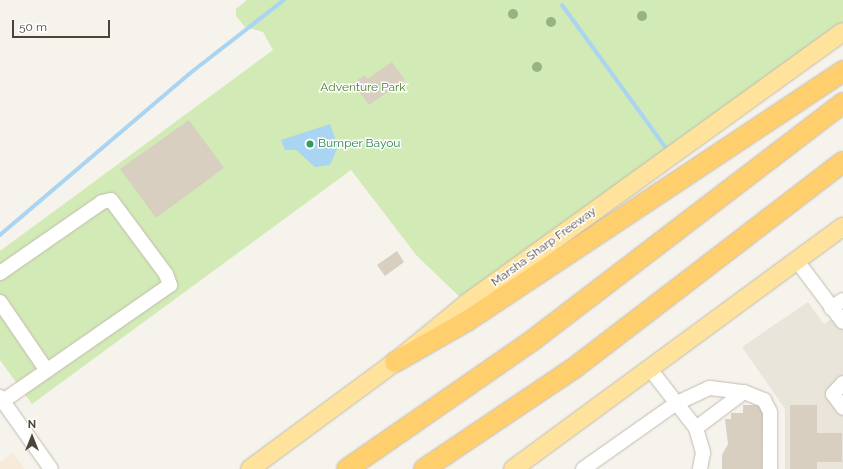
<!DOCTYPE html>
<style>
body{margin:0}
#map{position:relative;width:843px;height:469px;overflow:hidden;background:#f6f3ec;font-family:Raleway,sans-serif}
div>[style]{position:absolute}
.residential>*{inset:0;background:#eae5da}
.commercial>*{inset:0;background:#f7ead8}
.green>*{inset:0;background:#d2eab5}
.water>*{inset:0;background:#a9d4f2}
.stream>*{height:4px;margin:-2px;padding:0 2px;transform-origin:2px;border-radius:2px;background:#a9d4f2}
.building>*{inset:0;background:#d8cfc1}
.roads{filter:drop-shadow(0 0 1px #c2bbae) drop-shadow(0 0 1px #c2bbae)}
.minor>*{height:14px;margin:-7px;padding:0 7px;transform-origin:7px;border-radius:7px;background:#fff}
.major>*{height:18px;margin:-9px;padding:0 9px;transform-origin:9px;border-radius:9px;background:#ffe39c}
.highway>*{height:20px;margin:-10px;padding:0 10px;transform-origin:10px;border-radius:10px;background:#ffcf6e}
.trees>*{width:10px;height:10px;margin:-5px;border-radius:50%;background:#97b381}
.dots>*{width:11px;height:11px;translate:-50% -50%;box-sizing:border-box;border:2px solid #fff;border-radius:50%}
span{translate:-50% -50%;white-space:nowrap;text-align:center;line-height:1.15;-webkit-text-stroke:3px #fff;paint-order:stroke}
.park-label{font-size:12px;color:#4a7f2a}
.leisure-label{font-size:12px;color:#27864d}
.left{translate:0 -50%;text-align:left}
.street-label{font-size:12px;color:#4b4439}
.north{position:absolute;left:12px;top:417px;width:40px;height:40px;-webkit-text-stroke:3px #fff;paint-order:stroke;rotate:0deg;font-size:11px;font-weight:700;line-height:16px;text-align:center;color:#4b4439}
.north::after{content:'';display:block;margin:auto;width:14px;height:18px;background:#4b4439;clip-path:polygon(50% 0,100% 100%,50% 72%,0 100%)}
.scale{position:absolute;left:12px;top:20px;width:98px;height:18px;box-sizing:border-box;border:2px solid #4b4439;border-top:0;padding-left:5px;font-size:12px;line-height:14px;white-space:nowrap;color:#4b4439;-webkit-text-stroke:3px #fff;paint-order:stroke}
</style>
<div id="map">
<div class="residential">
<i style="clip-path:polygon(808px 302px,824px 324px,843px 311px,843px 469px,785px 469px,785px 409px,742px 347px)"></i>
</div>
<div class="commercial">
<i style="clip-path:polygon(13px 453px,25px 469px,0 469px,0 462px)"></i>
</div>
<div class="green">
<i style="clip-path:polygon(247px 0,843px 0,843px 22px,781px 68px,779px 65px,779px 69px,668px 150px,666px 147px,666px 152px,463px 300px,417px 256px,351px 170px,32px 404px,0 360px,0 251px,273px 50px,263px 32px,245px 27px,236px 16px,236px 9px)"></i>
</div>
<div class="water">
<i style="clip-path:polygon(330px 124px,338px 147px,330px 165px,315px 167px,296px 150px,285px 150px,281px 140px)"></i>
</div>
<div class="stream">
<i style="left:562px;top:5px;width:177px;rotate:54deg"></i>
<i style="left:0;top:235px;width:248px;rotate:-40.4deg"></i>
<i style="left:189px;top:74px;width:120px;rotate:-37.9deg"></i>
</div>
<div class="building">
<i style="clip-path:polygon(392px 62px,405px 80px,369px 105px,353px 83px,365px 75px,367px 79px)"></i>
<i style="clip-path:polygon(189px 120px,224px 168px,156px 218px,120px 169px)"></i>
<i style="clip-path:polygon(397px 251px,404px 262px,385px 276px,377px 265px)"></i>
<i style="clip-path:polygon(743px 405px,760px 405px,763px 410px,762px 469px,722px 469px,722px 455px,728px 444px,725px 419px,731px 419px,731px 413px,743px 413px)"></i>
<i style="clip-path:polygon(790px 405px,817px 405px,817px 433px,842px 433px,842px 462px,817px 462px,817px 469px,790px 469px)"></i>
</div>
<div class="roads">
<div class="minor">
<i style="left:797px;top:261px;width:76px;rotate:53deg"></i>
<i style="left:0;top:273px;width:124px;rotate:-34.8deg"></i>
<i style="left:102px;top:202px;width:9px;rotate:-13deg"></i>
<i style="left:111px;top:200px;width:92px;rotate:53.4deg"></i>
<i style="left:166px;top:274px;width:12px;rotate:70deg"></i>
<i style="left:170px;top:285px;width:203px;rotate:145.2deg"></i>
<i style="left:0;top:302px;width:83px;rotate:55.7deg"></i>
<i style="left:831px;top:308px;width:14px;rotate:-34deg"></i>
<i style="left:650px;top:369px;width:75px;rotate:52.1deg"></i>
<i style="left:696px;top:428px;width:26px;rotate:74deg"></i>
<i style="left:703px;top:453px;width:16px;rotate:101deg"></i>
<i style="left:843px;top:383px;width:15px;rotate:132deg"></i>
<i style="left:833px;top:394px;width:17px;rotate:54deg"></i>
<i style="left:0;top:397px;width:88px;rotate:54.7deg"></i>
<i style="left:696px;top:428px;width:60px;rotate:-36.9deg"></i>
<i style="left:583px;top:469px;width:113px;rotate:-35.2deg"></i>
<i style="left:675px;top:404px;width:38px;rotate:-25deg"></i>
<i style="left:710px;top:388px;width:34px;rotate:7deg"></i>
<i style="left:744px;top:392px;width:22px;rotate:22deg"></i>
<i style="left:764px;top:400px;width:13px;rotate:63deg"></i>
<i style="left:770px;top:412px;width:57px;rotate:90deg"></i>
</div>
<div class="major">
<i style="left:250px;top:469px;width:180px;rotate:-36.4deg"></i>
<i style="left:395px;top:362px;width:93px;rotate:-39.3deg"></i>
<i style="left:467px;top:303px;width:463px;rotate:-35.8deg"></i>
<i style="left:513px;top:469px;width:409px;rotate:-36.3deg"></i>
</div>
<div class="highway">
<i style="left:395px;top:362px;width:83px;rotate:-29.7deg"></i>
<i style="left:467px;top:321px;width:452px;rotate:-33.6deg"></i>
<i style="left:347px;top:469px;width:226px;rotate:-34.7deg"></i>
<i style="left:533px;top:340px;width:390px;rotate:-37.4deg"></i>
<i style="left:424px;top:469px;width:179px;rotate:-33.9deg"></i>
<i style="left:573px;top:369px;width:340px;rotate:-37.5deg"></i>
</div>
</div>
<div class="trees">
<i style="left:513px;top:14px"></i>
<i style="left:642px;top:16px"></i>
<i style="left:551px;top:22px"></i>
<i style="left:537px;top:67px"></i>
</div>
<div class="dots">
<i style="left:310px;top:144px;background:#2e9e5b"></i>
</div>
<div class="park-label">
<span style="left:363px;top:88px">Adventure Park</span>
</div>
<div class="leisure-label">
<span class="left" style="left:318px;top:144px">Bumper Bayou</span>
</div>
<div class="street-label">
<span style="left:544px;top:247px;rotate:-36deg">Marsha Sharp Freeway</span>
</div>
<div class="north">N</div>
<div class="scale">50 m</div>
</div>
